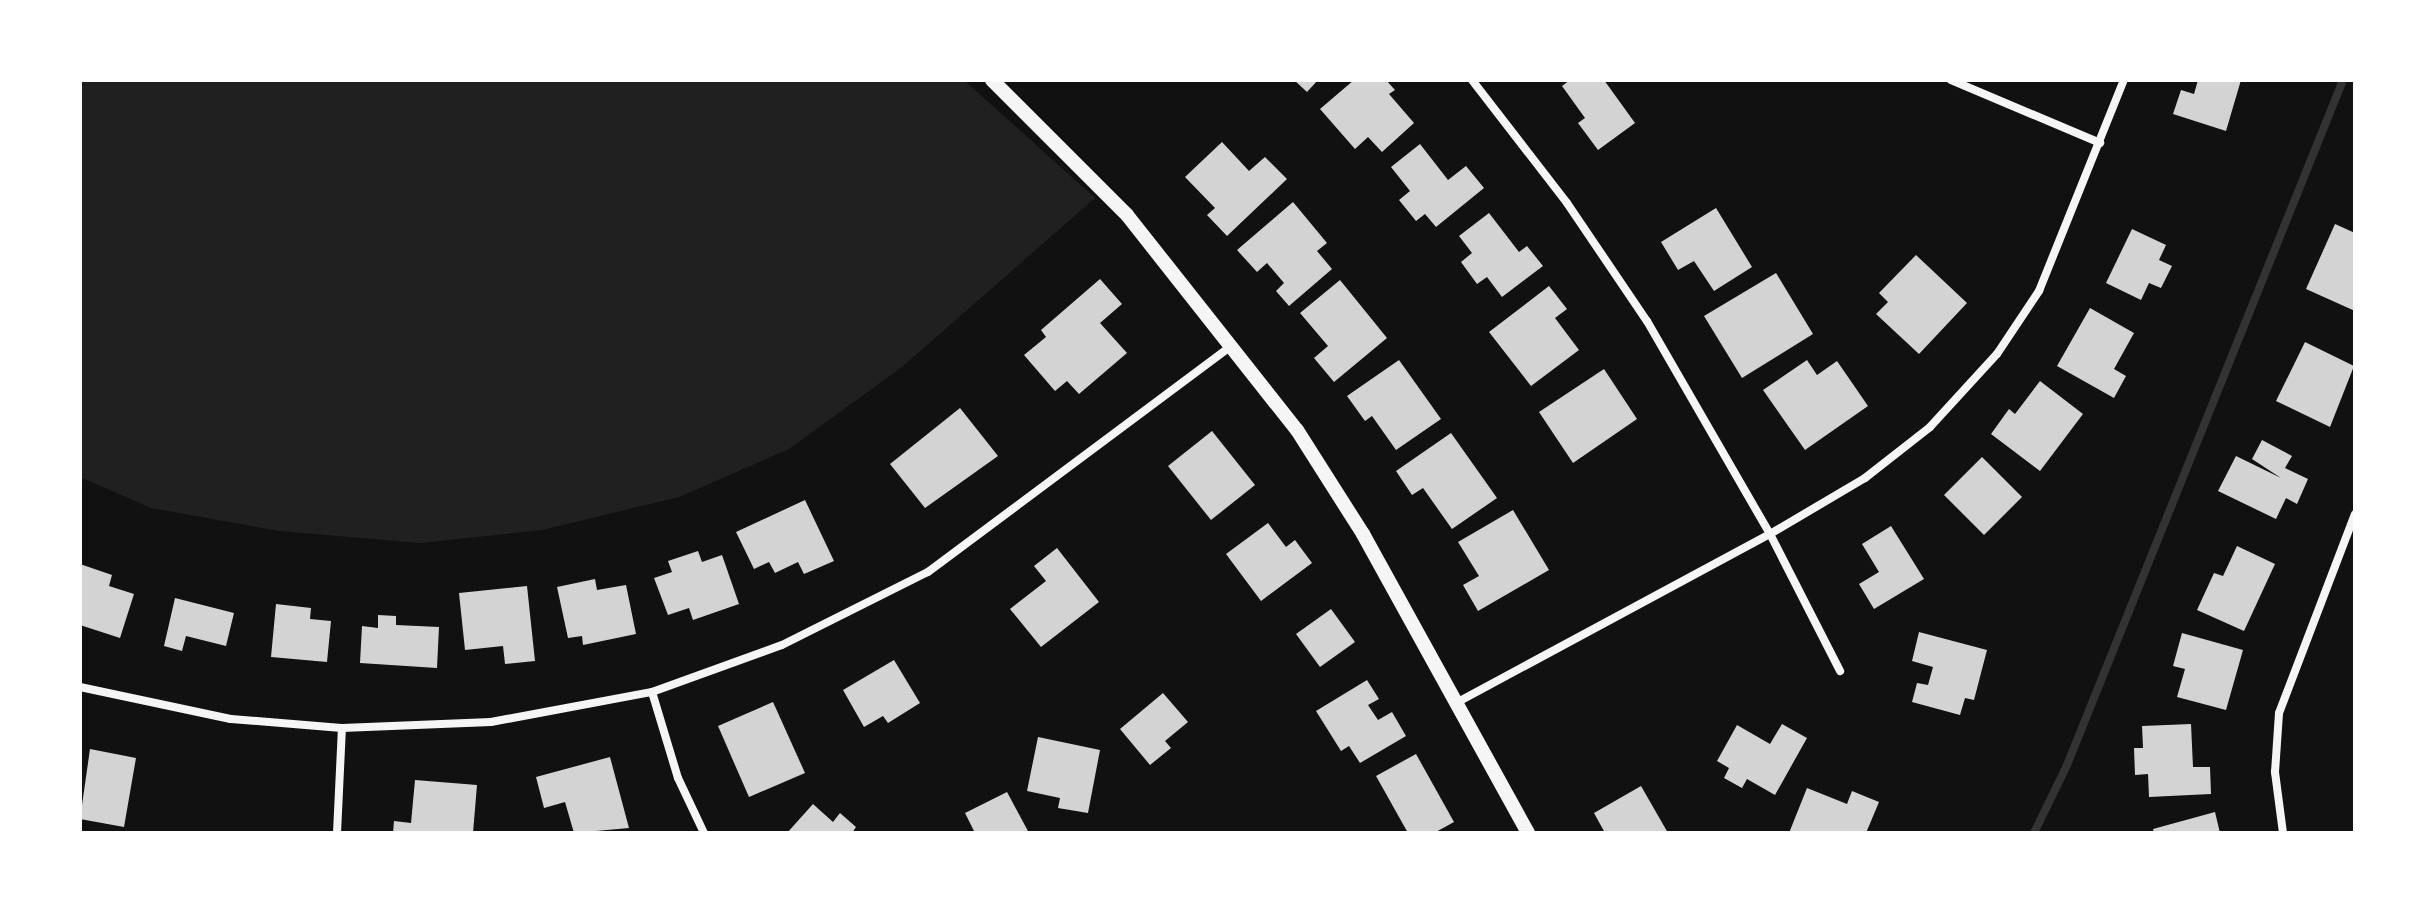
<!DOCTYPE html>
<style>
body{margin:0}
#map{position:relative;width:2435px;height:913px;overflow:hidden;background:#111;font-family:Ubuntu,sans-serif}
div>[style]{position:absolute}
.green>*{inset:0;background:#202020}
.stream>*{height:8px;margin:-4px;padding:0 4px;transform-origin:4px;border-radius:4px;background:#333}
.building>*{inset:0;background:#d3d3d3}
.minor>*{height:8px;margin:-4px;padding:0 4px;transform-origin:4px;border-radius:4px;background:#f5f5f5}
.tertiary>*{height:14px;margin:-7px;padding:0 7px;transform-origin:7px;border-radius:7px;background:#f5f5f5}
span{translate:-50% -50%;white-space:nowrap;text-align:center;line-height:1.15;-webkit-text-stroke:7px #fff;paint-order:stroke}
.frame{position:absolute;inset:0;border:82px solid #fff;pointer-events:none}
</style>
<div id="map">
<div class="green">
<i style="clip-path:polygon(80px 80px,964px 80px,1095px 198px,902px 367px,789px 449px,679px 497px,542px 530px,420px 543px,279px 531px,151px 508px,80px 477px)"></i>
</div>
<div class="stream">
<i style="left:2034px;top:833px;width:76px;rotate:-64.1deg"></i>
<i style="left:2067px;top:765px;width:739px;rotate:-68.05deg"></i>
</div>
<div class="building">
<i style="clip-path:polygon(1294px 80px,1318px 80px,1307px 92px)"></i>
<i style="clip-path:polygon(1354px 80px,1386px 80px,1395px 90px,1389px 94px,1414px 123px,1382px 152px,1368px 137px,1355px 149px,1320px 109px)"></i>
<i style="clip-path:polygon(1570px 80px,1604px 80px,1635px 123px,1598px 150px,1578px 123px,1585px 118px,1562px 86px)"></i>
<i style="clip-path:polygon(2198px 80px,2241px 80px,2226px 131px,2173px 114px,2181px 90px,2194px 94px)"></i>
<i style="clip-path:polygon(1222px 142px,1249px 171px,1265px 157px,1287px 179px,1227px 236px,1207px 215px,1215px 208px,1185px 177px)"></i>
<i style="clip-path:polygon(1420px 144px,1448px 180px,1466px 166px,1484px 188px,1436px 227px,1425px 214px,1416px 221px,1399px 200px,1410px 191px,1391px 167px)"></i>
<i style="clip-path:polygon(1293px 202px,1327px 243px,1317px 251px,1332px 269px,1289px 306px,1276px 291px,1284px 283px,1267px 263px,1257px 272px,1237px 250px)"></i>
<i style="clip-path:polygon(1716px 208px,1752px 267px,1714px 291px,1694px 261px,1678px 270px,1661px 242px)"></i>
<i style="clip-path:polygon(1489px 213px,1519px 252px,1527px 246px,1543px 266px,1502px 297px,1487px 277px,1477px 284px,1461px 262px,1472px 253px,1459px 236px)"></i>
<i style="clip-path:polygon(2335px 224px,2355px 233px,2355px 311px,2306px 289px)"></i>
<i style="clip-path:polygon(2132px 229px,2166px 245px,2159px 260px,2172px 266px,2161px 288px,2149px 283px,2141px 300px,2106px 283px)"></i>
<i style="clip-path:polygon(1916px 255px,1967px 303px,1919px 354px,1876px 314px,1888px 302px,1879px 293px)"></i>
<i style="clip-path:polygon(1776px 273px,1813px 334px,1742px 378px,1704px 316px)"></i>
<i style="clip-path:polygon(1100px 279px,1122px 304px,1100px 323px,1127px 353px,1079px 394px,1067px 381px,1055px 391px,1024px 355px,1046px 337px,1041px 330px)"></i>
<i style="clip-path:polygon(1340px 280px,1387px 338px,1334px 382px,1314px 358px,1328px 346px,1300px 313px)"></i>
<i style="clip-path:polygon(1549px 286px,1567px 309px,1555px 318px,1579px 350px,1531px 386px,1489px 332px)"></i>
<i style="clip-path:polygon(2090px 308px,2134px 333px,2114px 369px,2126px 376px,2114px 398px,2057px 366px)"></i>
<i style="clip-path:polygon(2305px 342px,2354px 366px,2330px 427px,2276px 401px)"></i>
<i style="clip-path:polygon(1399px 360px,1441px 419px,1396px 450px,1372px 416px,1365px 421px,1347px 396px)"></i>
<i style="clip-path:polygon(1807px 360px,1817px 375px,1837px 361px,1868px 406px,1805px 450px,1763px 390px)"></i>
<i style="clip-path:polygon(1604px 369px,1637px 419px,1573px 463px,1539px 412px)"></i>
<i style="clip-path:polygon(2040px 381px,2083px 414px,2040px 471px,1991px 434px,2009px 409px,2015px 414px)"></i>
<i style="clip-path:polygon(960px 408px,998px 456px,925px 508px,890px 464px)"></i>
<i style="clip-path:polygon(1212px 431px,1255px 485px,1211px 520px,1168px 466px)"></i>
<i style="clip-path:polygon(1451px 433px,1497px 498px,1452px 529px,1423px 488px,1412px 495px,1396px 471px)"></i>
<i style="clip-path:polygon(2262px 440px,2292px 456px,2285px 468px,2308px 479px,2297px 504px,2286px 498px,2276px 519px,2218px 491px,2236px 456px,2281px 478px,2252px 459px)"></i>
<i style="clip-path:polygon(1982px 457px,2022px 497px,1984px 535px,1944px 495px)"></i>
<i style="clip-path:polygon(805px 500px,834px 561px,804px 574px,798px 562px,775px 573px,769px 562px,754px 569px,736px 532px)"></i>
<i style="clip-path:polygon(1513px 510px,1549px 570px,1478px 611px,1463px 585px,1479px 576px,1458px 542px)"></i>
<i style="clip-path:polygon(1268px 523px,1286px 547px,1295px 540px,1312px 563px,1261px 601px,1226px 554px)"></i>
<i style="clip-path:polygon(1891px 526px,1924px 579px,1874px 609px,1859px 584px,1879px 572px,1862px 544px)"></i>
<i style="clip-path:polygon(2237px 546px,2275px 564px,2244px 631px,2197px 610px,2214px 573px,2223px 576px)"></i>
<i style="clip-path:polygon(1057px 548px,1099px 602px,1041px 647px,1010px 609px,1046px 581px,1034px 566px)"></i>
<i style="clip-path:polygon(698px 551px,702px 562px,722px 555px,739px 604px,693px 620px,689px 608px,668px 615px,654px 578px,672px 572px,668px 561px)"></i>
<i style="clip-path:polygon(80px 564px,112px 575px,109px 586px,134px 594px,120px 638px,80px 625px)"></i>
<i style="clip-path:polygon(595px 579px,597px 590px,626px 585px,636px 634px,583px 645px,582px 636px,568px 638px,557px 587px)"></i>
<i style="clip-path:polygon(527px 586px,535px 661px,505px 664px,503px 646px,465px 650px,459px 593px)"></i>
<i style="clip-path:polygon(175px 598px,234px 613px,226px 646px,186px 636px,182px 651px,164px 646px)"></i>
<i style="clip-path:polygon(276px 604px,311px 608px,310px 619px,331px 621px,327px 662px,271px 657px)"></i>
<i style="clip-path:polygon(1331px 609px,1355px 642px,1320px 667px,1296px 634px)"></i>
<i style="clip-path:polygon(378px 615px,396px 616px,396px 625px,439px 627px,437px 668px,360px 663px,362px 626px,378px 628px)"></i>
<i style="clip-path:polygon(1919px 632px,1987px 650px,1974px 700px,1965px 698px,1960px 715px,1912px 702px,1917px 683px,1928px 685px,1933px 667px,1912px 661px)"></i>
<i style="clip-path:polygon(2182px 633px,2243px 650px,2226px 710px,2177px 697px,2185px 669px,2173px 666px)"></i>
<i style="clip-path:polygon(894px 660px,920px 703px,888px 723px,883px 716px,864px 727px,843px 690px)"></i>
<i style="clip-path:polygon(1367px 680px,1379px 699px,1368px 705px,1378px 720px,1392px 712px,1406px 736px,1360px 763px,1349px 746px,1341px 751px,1316px 711px)"></i>
<i style="clip-path:polygon(1163px 693px,1188px 722px,1165px 741px,1171px 748px,1150px 765px,1120px 729px)"></i>
<i style="clip-path:polygon(773px 702px,805px 773px,749px 797px,718px 726px)"></i>
<i style="clip-path:polygon(1782px 724px,1807px 738px,1775px 795px,1747px 779px,1742px 788px,1724px 778px,1729px 768px,1717px 761px,1737px 725px,1770px 744px)"></i>
<i style="clip-path:polygon(2191px 724px,2193px 767px,2210px 767px,2211px 794px,2149px 797px,2148px 774px,2135px 775px,2134px 748px,2143px 748px,2142px 726px)"></i>
<i style="clip-path:polygon(1038px 737px,1100px 750px,1088px 813px,1058px 808px,1060px 798px,1027px 791px)"></i>
<i style="clip-path:polygon(90px 749px,136px 758px,124px 827px,80px 819px)"></i>
<i style="clip-path:polygon(1416px 754px,1454px 822px,1434px 833px,1408px 833px,1376px 776px)"></i>
<i style="clip-path:polygon(610px 757px,629px 828px,574px 833px,565px 802px,544px 808px,536px 777px)"></i>
<i style="clip-path:polygon(415px 780px,477px 785px,473px 833px,393px 833px,394px 821px,411px 823px)"></i>
<i style="clip-path:polygon(1641px 786px,1668px 833px,1605px 833px,1594px 813px)"></i>
<i style="clip-path:polygon(1807px 788px,1847px 804px,1852px 791px,1879px 802px,1866px 833px,1789px 833px)"></i>
<i style="clip-path:polygon(1007px 792px,1029px 833px,975px 833px,965px 813px)"></i>
<i style="clip-path:polygon(813px 804px,833px 822px,840px 813px,856px 827px,852px 833px,787px 833px)"></i>
<i style="clip-path:polygon(2215px 812px,2220px 833px,2154px 833px,2153px 829px)"></i>
</div>
<div class="minor">
<i style="left:1472px;top:80px;width:155px;rotate:52.3deg"></i>
<i style="left:1567px;top:203px;width:143px;rotate:55.9deg"></i>
<i style="left:1647px;top:321px;width:246px;rotate:60deg"></i>
<i style="left:1770px;top:534px;width:154px;rotate:62.9deg"></i>
<i style="left:1951px;top:80px;width:162px;rotate:22.9deg"></i>
<i style="left:80px;top:687px;width:154px;rotate:12deg"></i>
<i style="left:231px;top:719px;width:111px;rotate:4.6deg"></i>
<i style="left:342px;top:728px;width:149px;rotate:-2.3deg"></i>
<i style="left:491px;top:722px;width:164px;rotate:-10.6deg"></i>
<i style="left:652px;top:692px;width:138px;rotate:-19.9deg"></i>
<i style="left:782px;top:645px;width:163px;rotate:-26.6deg"></i>
<i style="left:928px;top:572px;width:379px;rotate:-36.7deg"></i>
<i style="left:652px;top:692px;width:90px;rotate:73.2deg"></i>
<i style="left:678px;top:778px;width:61px;rotate:64.7deg"></i>
<i style="left:1456px;top:703px;width:357px;rotate:-28.3deg"></i>
<i style="left:1770px;top:534px;width:110px;rotate:-30.5deg"></i>
<i style="left:1865px;top:478px;width:83px;rotate:-38.1deg"></i>
<i style="left:1930px;top:427px;width:99px;rotate:-47.5deg"></i>
<i style="left:1997px;top:354px;width:76px;rotate:-56.3deg"></i>
<i style="left:2039px;top:291px;width:227px;rotate:-68.1deg"></i>
<i style="left:337px;top:833px;width:105px;rotate:-87.3deg"></i>
<i style="left:2283px;top:833px;width:62px;rotate:-97.5deg"></i>
<i style="left:2275px;top:772px;width:59px;rotate:-86.1deg"></i>
<i style="left:2279px;top:713px;width:213px;rotate:-69.1deg"></i>
</div>
<div class="tertiary">
<i style="left:992px;top:80px;width:191px;rotate:45deg"></i>
<i style="left:1127px;top:215px;width:274px;rotate:51.7deg"></i>
<i style="left:1297px;top:430px;width:123px;rotate:57.6deg"></i>
<i style="left:1363px;top:534px;width:342px;rotate:61.1deg"></i>
</div>
<div class="frame"></div>
</div>
